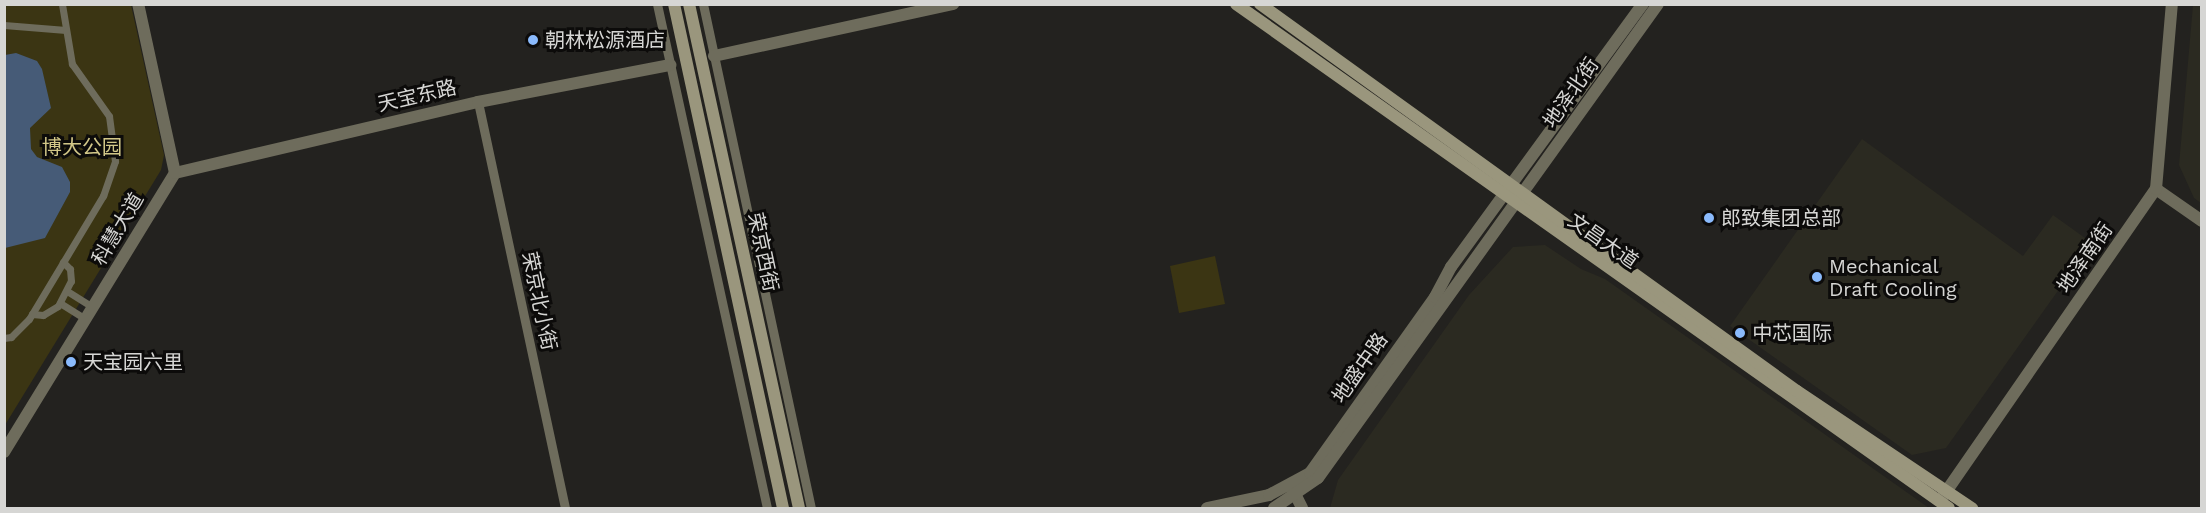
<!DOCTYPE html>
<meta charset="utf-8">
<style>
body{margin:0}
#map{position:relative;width:2206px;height:513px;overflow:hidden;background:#23221f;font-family:"Work Sans","Noto Sans SC",sans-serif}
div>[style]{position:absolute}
.built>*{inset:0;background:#2b2a21}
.green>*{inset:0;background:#3b3513}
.water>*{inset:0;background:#465b77}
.pedestrian>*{height:7px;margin:-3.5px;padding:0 3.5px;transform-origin:3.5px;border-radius:3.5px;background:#6e6c5c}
.minor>*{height:9px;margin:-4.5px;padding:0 4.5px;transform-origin:4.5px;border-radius:4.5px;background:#6e6c5c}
.tertiary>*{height:12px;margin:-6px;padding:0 6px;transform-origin:6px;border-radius:6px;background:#6e6c5c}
.secondary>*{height:12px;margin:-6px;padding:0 6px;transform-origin:6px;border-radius:6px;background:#9a967d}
.dots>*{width:16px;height:16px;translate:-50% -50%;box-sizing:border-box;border:3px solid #0c0b0a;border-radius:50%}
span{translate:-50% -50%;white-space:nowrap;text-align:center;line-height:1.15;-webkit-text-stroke:6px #0c0b0a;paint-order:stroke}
.poi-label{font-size:20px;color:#d6d6d4}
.left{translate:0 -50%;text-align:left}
.street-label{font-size:20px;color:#d6d6d4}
.park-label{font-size:20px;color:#d2c788}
.frame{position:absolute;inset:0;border:6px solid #d6d6d4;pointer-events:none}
</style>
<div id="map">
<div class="built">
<i style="clip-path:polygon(2193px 5px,2202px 5px,2201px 203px,2194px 198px,2179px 165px)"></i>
<i style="clip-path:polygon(1862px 139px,2023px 256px,2053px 215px,2092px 243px,1946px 448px,1912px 455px,1730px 326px)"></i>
<i style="clip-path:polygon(1545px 245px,1581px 269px,1605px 279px,1929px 508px,1330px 508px,1338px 480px,1469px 295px,1513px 247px)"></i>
</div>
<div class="green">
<i style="clip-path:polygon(5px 5px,131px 5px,164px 155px,161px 170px,5px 425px)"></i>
<i style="clip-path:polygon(1215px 256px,1225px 304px,1179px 313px,1170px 266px)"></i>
</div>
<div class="water">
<i style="clip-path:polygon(16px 53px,37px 61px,42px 69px,51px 108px,30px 128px,31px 149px,37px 157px,62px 167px,70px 182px,70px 192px,45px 238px,5px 248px,5px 55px)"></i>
</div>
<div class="pedestrian">
<i style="left:4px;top:25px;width:62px;rotate:4.6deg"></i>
<i style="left:67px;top:291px;width:31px;rotate:32deg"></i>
<i style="left:60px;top:303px;width:31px;rotate:32deg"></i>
<i style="left:32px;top:314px;width:11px;rotate:5deg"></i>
<i style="left:43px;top:315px;width:17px;rotate:-31deg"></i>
<i style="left:58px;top:306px;width:28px;rotate:-63deg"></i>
<i style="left:71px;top:281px;width:12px;rotate:-95deg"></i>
<i style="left:70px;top:269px;width:10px;rotate:-135deg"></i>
<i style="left:4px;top:338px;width:7px;rotate:-8deg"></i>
<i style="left:11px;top:337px;width:25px;rotate:-45deg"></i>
<i style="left:29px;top:319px;width:144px;rotate:-59deg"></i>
<i style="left:103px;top:196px;width:37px;rotate:-71deg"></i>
<i style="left:115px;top:161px;width:45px;rotate:-97.6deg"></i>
<i style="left:109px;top:116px;width:64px;rotate:-125.4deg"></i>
<i style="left:72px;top:64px;width:61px;rotate:-99.5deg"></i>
</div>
<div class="minor">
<i style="left:657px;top:4px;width:516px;rotate:77.69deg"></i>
<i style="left:703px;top:4px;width:515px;rotate:77.91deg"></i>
<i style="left:478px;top:102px;width:415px;rotate:77.9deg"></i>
</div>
<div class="tertiary">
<i style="left:714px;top:56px;width:245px;rotate:-12.3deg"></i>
<i style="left:175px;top:173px;width:311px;rotate:-13.2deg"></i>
<i style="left:478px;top:102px;width:196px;rotate:-10.9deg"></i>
<i style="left:2156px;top:189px;width:56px;rotate:34.8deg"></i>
<i style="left:4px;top:452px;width:327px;rotate:-58.5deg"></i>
<i style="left:175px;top:173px;width:173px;rotate:-102.3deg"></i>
<i style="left:1292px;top:488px;width:22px;rotate:63deg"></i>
<i style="left:1941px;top:499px;width:377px;rotate:-55.3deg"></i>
<i style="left:2156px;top:189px;width:186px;rotate:-85.1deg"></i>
<i style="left:1207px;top:508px;width:63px;rotate:-11.8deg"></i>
<i style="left:1269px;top:495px;width:47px;rotate:-28.2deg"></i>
<i style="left:1310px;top:473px;width:216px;rotate:-54.6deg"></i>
<i style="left:1435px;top:297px;width:34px;rotate:-62deg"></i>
<i style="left:1451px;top:267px;width:326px;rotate:-53.9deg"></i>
<i style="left:1274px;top:508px;width:53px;rotate:-34.3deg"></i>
<i style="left:1318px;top:478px;width:583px;rotate:-54.35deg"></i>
</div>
<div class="secondary">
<i style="left:674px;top:4px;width:516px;rotate:77.8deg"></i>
<i style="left:689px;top:4px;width:516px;rotate:77.69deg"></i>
<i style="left:1236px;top:4px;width:873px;rotate:35.26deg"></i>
<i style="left:1260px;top:4px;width:662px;rotate:35.78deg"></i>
<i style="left:1797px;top:391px;width:211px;rotate:33.8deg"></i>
</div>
<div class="dots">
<i style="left:533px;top:40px;background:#8abafc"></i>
<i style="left:1709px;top:218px;background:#8abafc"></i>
<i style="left:1817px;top:277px;background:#8abafc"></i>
<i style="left:1740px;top:333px;background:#8abafc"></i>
<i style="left:71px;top:362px;background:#8abafc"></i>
</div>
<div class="poi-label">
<span class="left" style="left:545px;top:40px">朝林松源酒店</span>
<span class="left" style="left:1721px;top:218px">郎致集团总部</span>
<span class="left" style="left:1829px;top:278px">Mechanical<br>Draft Cooling</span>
<span class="left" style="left:1752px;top:333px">中芯国际</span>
<span class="left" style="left:83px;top:362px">天宝园六里</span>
</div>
<div class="street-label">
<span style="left:1571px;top:93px;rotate:-55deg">地泽北街</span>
<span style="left:417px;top:96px;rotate:-13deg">天宝东路</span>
<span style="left:118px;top:229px;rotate:-59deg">科慧大道</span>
<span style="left:1603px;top:241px;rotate:35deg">文昌大道</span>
<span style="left:763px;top:252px;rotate:78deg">荣京西街</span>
<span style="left:2085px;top:258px;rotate:-55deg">地泽南街</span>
<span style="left:539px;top:301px;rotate:78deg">荣京北小街</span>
<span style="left:1360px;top:368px;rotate:-55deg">地盛中路</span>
</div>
<div class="park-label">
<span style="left:82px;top:147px">博大公园</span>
</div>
<div class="frame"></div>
</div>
